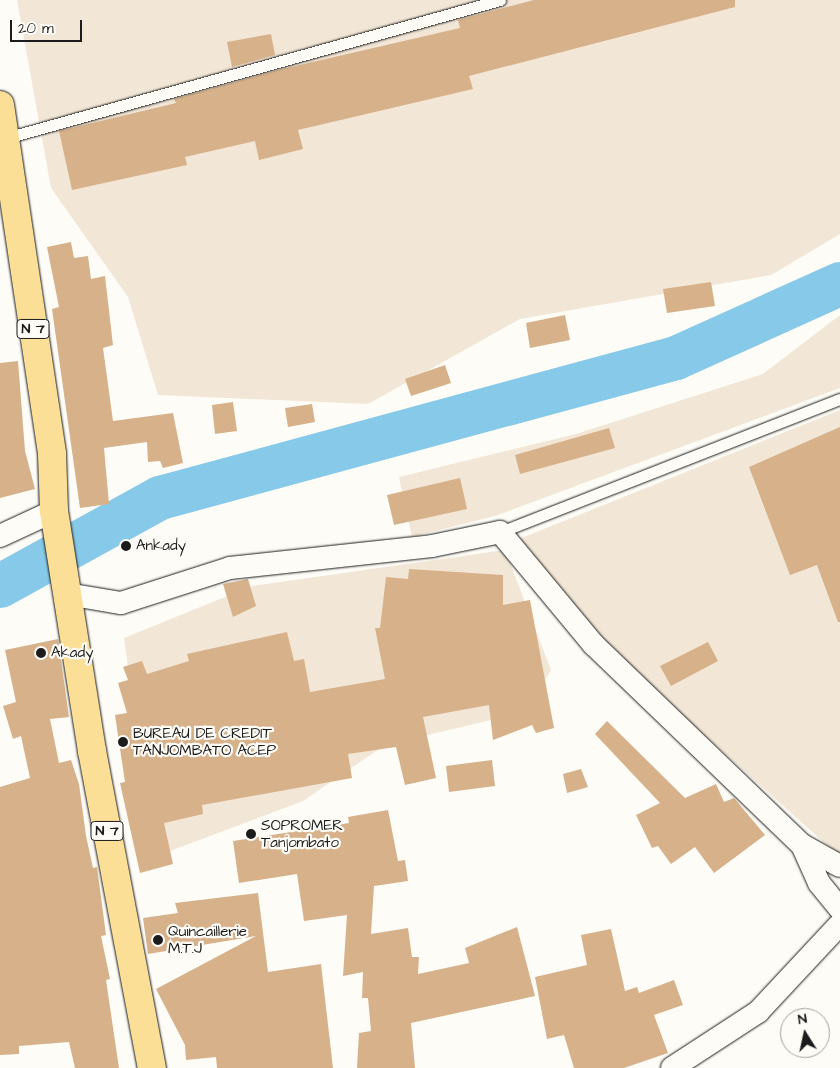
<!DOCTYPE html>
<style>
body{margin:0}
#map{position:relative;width:840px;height:1068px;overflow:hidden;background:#fdfcf7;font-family:"Architects Daughter",sans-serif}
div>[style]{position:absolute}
.built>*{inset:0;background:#f2e6d6}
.river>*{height:44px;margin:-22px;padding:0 22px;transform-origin:22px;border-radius:22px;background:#87c9e8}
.building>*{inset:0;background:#d7b189}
.roads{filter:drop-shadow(0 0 1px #1c1c1c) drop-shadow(0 0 1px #1c1c1c)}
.service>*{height:11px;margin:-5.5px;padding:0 5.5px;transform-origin:5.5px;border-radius:5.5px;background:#fdfcf7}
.minor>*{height:22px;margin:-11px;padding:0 11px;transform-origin:11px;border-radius:11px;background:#fdfcf7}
.primary>*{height:28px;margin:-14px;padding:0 14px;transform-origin:14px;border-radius:14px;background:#fbdf96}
.dots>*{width:14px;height:14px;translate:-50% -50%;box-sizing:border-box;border:2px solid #fdfcf7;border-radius:50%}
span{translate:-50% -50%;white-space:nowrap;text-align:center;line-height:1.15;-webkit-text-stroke:4.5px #fdfcf7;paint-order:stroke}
.shield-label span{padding:1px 4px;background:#fdfcf7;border:1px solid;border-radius:4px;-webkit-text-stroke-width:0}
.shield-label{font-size:14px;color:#1c1c1c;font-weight:700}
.poi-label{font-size:15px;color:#1c1c1c}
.left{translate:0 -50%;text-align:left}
.north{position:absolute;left:780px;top:1008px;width:50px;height:50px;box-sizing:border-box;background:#fdfcf7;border:1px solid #a3a29f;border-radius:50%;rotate:350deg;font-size:14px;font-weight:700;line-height:20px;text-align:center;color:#1c1c1c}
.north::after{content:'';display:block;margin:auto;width:18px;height:22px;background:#1c1c1c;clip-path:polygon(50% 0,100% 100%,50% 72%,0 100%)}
.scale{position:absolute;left:10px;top:20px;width:72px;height:22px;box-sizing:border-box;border:2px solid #1c1c1c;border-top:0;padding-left:6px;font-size:15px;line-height:18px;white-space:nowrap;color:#1c1c1c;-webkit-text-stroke:4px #fdfcf7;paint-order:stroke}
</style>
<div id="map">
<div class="built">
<i style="clip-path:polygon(17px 0,840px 0,840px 234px,771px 275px,520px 319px,368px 404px,158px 395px,128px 297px,51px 188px)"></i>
<i style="clip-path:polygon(840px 315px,840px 388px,495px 516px,412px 537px,399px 477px,576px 434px,763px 374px)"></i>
<i style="clip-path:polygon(840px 410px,840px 857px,592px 634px,509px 543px)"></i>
<i style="clip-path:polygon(505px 550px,551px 670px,525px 712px,385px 745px,303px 801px,154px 857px,124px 638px,252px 586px)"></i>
</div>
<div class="river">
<i style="left:0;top:586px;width:183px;rotate:-28.8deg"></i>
<i style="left:160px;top:498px;width:535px;rotate:-15.18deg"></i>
<i style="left:676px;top:358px;width:180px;rotate:-24.3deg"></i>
</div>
<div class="building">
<i style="clip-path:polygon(534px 0,735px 0,735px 7px,469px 76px,473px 89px,298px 130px,303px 149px,259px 160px,255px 141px,185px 157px,187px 165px,72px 190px,59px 131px,176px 103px,174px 99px,278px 70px,460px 28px,458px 20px)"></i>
<i style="clip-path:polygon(271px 34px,275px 55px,232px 67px,227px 42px)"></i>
<i style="clip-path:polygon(71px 242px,74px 258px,88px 256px,91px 279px,105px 276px,113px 345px,103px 348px,113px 421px,173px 413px,183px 463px,163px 468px,160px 461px,148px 462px,147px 442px,104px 448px,109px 504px,80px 508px,52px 309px,59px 307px,47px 247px)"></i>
<i style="clip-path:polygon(711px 282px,715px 306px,667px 313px,663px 289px)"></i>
<i style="clip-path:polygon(565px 315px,570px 340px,530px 348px,526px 323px)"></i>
<i style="clip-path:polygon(18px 361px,25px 451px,35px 489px,0 498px,0 363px)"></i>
<i style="clip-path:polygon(445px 365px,451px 383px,411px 396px,405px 379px)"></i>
<i style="clip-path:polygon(233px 402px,237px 431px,215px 434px,212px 405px)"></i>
<i style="clip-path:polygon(312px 404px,315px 422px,288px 427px,285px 408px)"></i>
<i style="clip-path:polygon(840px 427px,840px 622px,838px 622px,817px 565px,790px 575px,749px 467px)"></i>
<i style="clip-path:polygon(609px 428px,615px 448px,520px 474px,515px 455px)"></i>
<i style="clip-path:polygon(460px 478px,467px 509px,394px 525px,387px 495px)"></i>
<i style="clip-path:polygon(409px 569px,503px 575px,503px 605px,530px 600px,554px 728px,536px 733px,532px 725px,493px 740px,489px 705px,423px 717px,436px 778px,405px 785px,396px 747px,348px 754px,352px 778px,202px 805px,203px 814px,164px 823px,173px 864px,140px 873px,120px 783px,125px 782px,115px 715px,127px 713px,118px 683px,128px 680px,123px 667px,142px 661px,147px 674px,189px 661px,187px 654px,287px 632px,294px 661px,304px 659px,310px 692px,385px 679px,375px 628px,380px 628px,386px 577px,408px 579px)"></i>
<i style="clip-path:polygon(248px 579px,256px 606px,233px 617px,223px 584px)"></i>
<i style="clip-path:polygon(58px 639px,69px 717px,50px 719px,59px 763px,71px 760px,79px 784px,86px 836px,93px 868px,97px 867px,106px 935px,101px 936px,110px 979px,106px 980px,119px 1068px,75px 1068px,69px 1042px,19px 1046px,19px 1054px,0 1055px,0 787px,30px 778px,21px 736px,13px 739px,3px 706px,16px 702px,5px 650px)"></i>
<i style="clip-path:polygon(708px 642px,718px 661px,671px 686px,660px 666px)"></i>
<i style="clip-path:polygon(607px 721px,685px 798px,716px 784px,724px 802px,734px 798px,765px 835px,714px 873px,695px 847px,671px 864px,658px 846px,652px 848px,636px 815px,660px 803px,595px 734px)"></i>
<i style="clip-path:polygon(492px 760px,495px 786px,449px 792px,446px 766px)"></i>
<i style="clip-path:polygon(581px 769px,588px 787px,567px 793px,563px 774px)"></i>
<i style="clip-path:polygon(388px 810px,398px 861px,405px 860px,408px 881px,374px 886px,371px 934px,408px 928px,412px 957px,419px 957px,418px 974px,469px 963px,465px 948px,517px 927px,535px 996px,411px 1023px,415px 1068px,357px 1068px,359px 1033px,371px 1031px,368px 998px,362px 998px,363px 972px,343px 976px,347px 915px,304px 921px,297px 874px,239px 883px,233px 841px,349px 823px,348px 817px)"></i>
<i style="clip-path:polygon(258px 893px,268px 972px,321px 964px,333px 1068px,217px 1068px,216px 1057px,186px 1060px,185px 1045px,156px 989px,256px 936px,148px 954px,143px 918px,178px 913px,175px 903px)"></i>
<i style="clip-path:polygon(611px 929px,625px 991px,637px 987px,639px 993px,674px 980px,683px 1005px,654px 1015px,668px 1053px,624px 1068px,574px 1068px,564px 1035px,547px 1039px,535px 977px,587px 965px,581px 935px)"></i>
</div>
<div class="roads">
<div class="service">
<i style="left:6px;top:138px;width:513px;rotate:-15.61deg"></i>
<i style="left:500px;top:532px;width:365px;rotate:-21.4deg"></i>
</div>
<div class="minor">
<i style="left:0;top:536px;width:60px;rotate:-24.8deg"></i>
<i style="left:67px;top:594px;width:55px;rotate:9.5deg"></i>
<i style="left:121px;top:603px;width:114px;rotate:-17.8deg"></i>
<i style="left:230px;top:568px;width:203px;rotate:-6.2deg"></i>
<i style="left:432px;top:546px;width:69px;rotate:-11.6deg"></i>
<i style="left:500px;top:532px;width:146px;rotate:50.3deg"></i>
<i style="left:593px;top:644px;width:290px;rotate:43.9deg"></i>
<i style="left:802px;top:845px;width:43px;rotate:28.9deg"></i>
<i style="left:802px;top:845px;width:42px;rotate:65.9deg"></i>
<i style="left:819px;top:883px;width:33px;rotate:51deg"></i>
<i style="left:672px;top:1068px;width:103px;rotate:-33.1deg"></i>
<i style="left:758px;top:1012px;width:120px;rotate:-47deg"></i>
</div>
<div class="primary">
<i style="left:0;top:105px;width:353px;rotate:81.5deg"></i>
<i style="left:52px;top:454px;width:57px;rotate:88deg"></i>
<i style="left:54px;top:511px;width:243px;rotate:81deg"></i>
<i style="left:92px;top:751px;width:323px;rotate:79.3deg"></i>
</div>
</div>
<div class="dots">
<i style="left:126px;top:546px;background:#1c1c1c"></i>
<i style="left:41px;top:653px;background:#1c1c1c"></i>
<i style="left:123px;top:742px;background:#1c1c1c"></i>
<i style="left:251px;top:834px;background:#1c1c1c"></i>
<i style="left:158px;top:940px;background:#1c1c1c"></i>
</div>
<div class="shield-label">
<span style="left:33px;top:329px">N 7</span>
<span style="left:107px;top:831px">N 7</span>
</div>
<div class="poi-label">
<span class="left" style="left:136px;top:546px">Ankady</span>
<span class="left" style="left:51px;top:653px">Akady</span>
<span class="left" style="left:133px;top:742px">BUREAU DE CREDIT<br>TANJOMBATO ACEP</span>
<span class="left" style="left:261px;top:834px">SOPROMER<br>Tanjombato</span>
<span class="left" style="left:168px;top:940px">Quincaillerie<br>M.T.J</span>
</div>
<div class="north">N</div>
<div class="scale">20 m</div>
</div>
